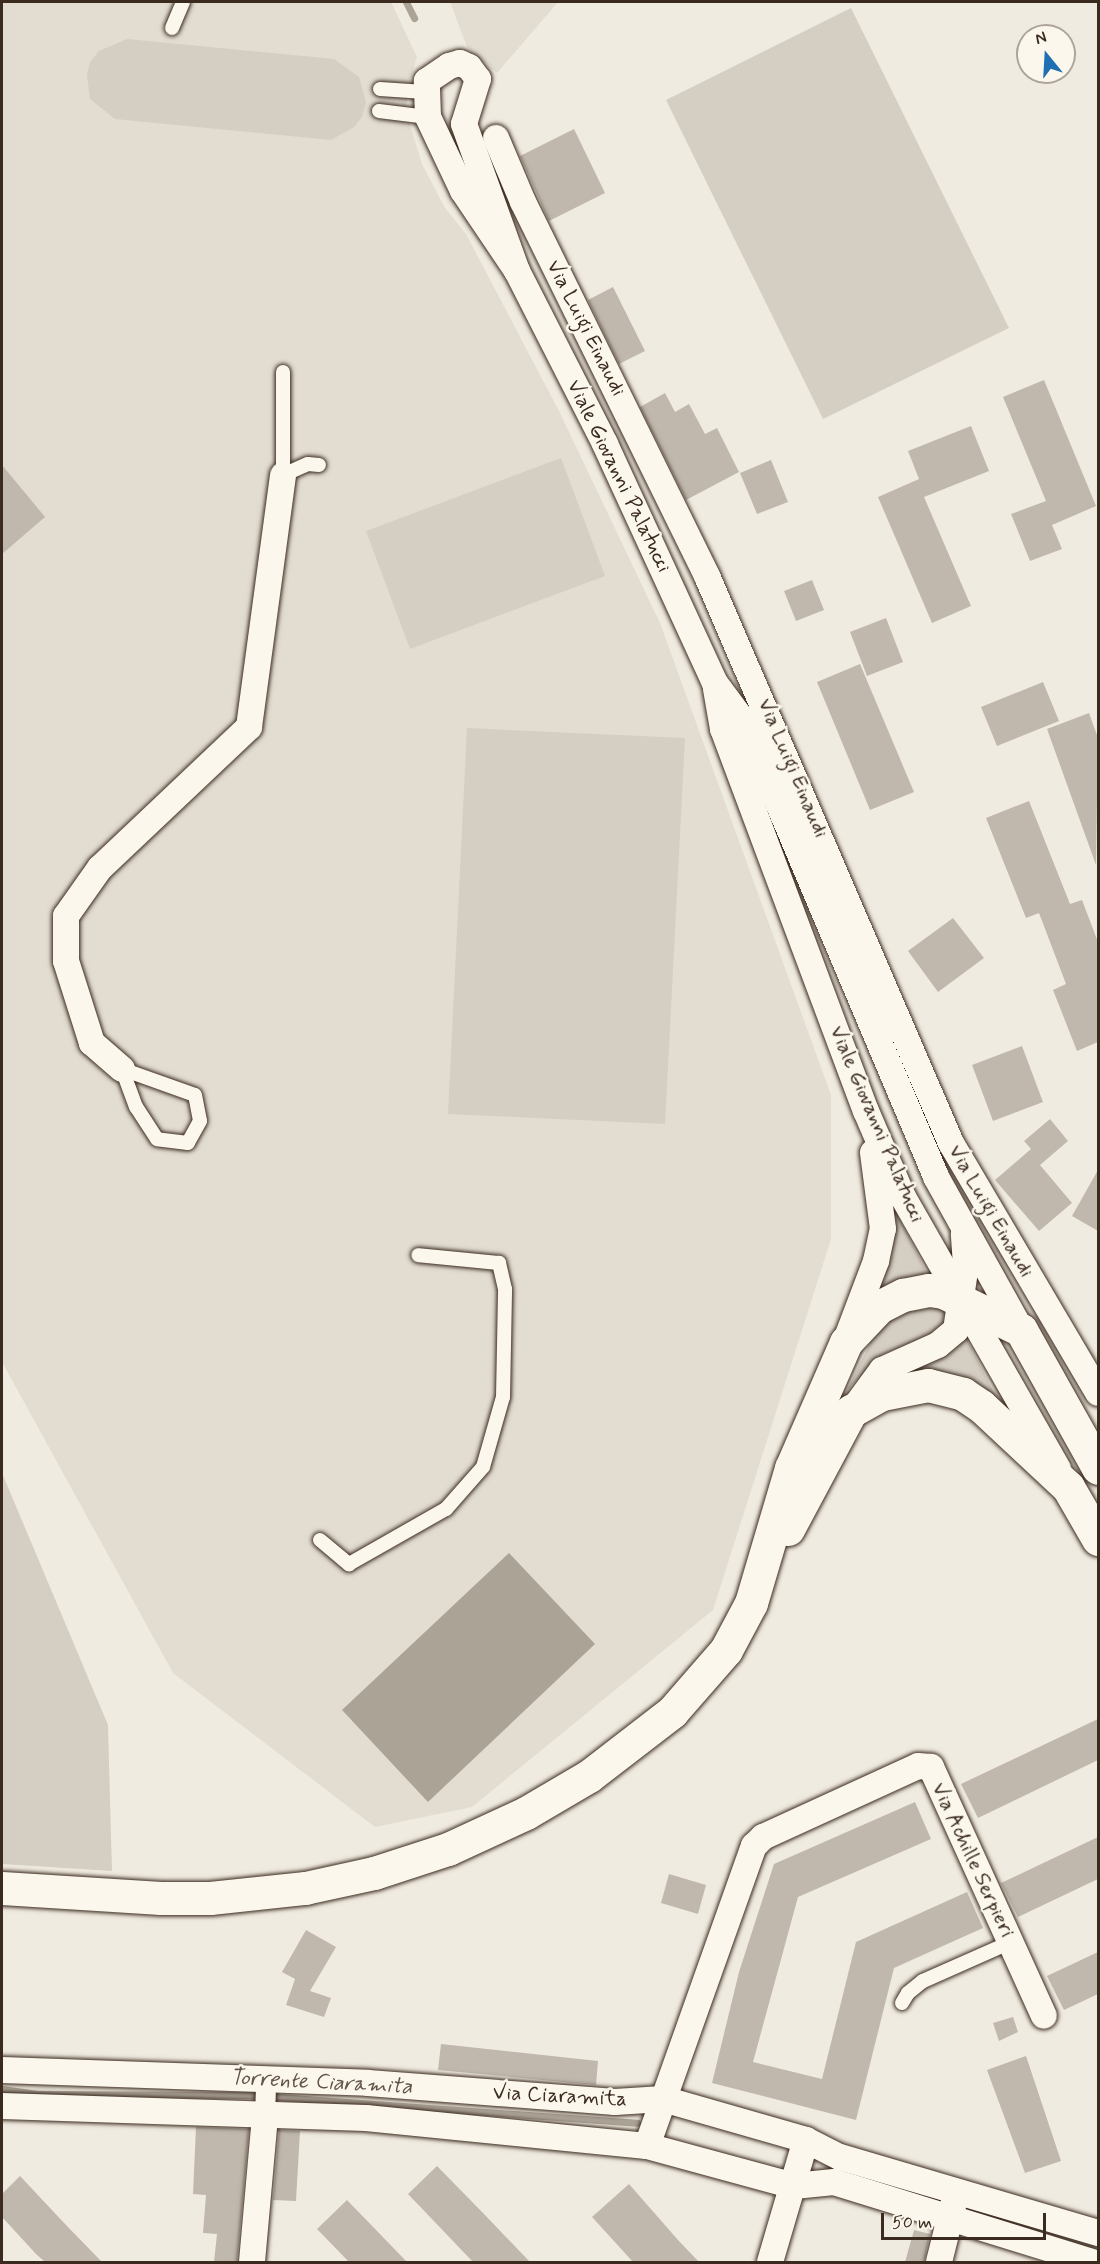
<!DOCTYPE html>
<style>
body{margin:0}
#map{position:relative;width:1100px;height:2264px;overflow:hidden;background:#f0ebe0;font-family:Mynerve,sans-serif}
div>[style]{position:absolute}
.built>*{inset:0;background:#e2dcd1}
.green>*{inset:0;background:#d5cec3}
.water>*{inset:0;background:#aca397}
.stream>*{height:7px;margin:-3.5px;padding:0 3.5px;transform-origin:3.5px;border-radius:3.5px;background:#aca397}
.building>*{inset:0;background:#c0b8ad}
.roads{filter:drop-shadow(0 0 2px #3b2a1e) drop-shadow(0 0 2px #3b2a1e)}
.service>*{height:14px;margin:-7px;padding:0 7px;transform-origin:7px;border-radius:7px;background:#fbf7ec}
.pedestrian>*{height:20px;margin:-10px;padding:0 10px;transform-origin:10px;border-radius:10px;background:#fbf7ec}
.minor>*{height:26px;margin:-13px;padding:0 13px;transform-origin:13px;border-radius:13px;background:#fbf7ec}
.secondary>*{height:33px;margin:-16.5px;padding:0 16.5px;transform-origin:16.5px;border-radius:16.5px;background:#fbf7ec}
span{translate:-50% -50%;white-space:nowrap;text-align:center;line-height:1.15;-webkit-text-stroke:5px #fbf7ec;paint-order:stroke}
.street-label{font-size:21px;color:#3b2a1e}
.water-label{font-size:22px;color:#635448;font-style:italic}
.frame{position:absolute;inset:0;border:3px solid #3b2a1e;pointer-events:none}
.north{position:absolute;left:1016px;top:24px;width:60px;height:60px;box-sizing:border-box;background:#fbf7ec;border:2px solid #aea59a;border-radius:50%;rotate:342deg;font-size:16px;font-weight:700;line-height:24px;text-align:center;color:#3b2a1e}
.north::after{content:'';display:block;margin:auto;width:21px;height:27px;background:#1f6fb2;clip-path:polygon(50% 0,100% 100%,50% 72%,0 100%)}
.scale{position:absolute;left:881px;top:2213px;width:165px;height:27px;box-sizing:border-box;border:3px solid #3b2a1e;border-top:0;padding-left:8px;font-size:18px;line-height:21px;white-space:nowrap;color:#3b2a1e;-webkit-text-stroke:4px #fbf7ec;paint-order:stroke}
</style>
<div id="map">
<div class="built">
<i style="clip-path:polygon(2px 2px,391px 2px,417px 57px,407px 90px,407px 115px,422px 164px,445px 208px,466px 234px,559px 411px,660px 623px,831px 1095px,831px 1239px,713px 1610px,472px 1807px,375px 1827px,173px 1673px,2px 1362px)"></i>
<i style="clip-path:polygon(450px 2px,558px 2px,497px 73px,467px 47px)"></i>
</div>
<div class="green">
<i style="clip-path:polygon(851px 8px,1009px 328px,823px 419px,666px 100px)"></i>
<i style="clip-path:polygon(127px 39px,334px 59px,359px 77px,366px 102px,362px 117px,354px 127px,331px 140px,115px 119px,90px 99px,87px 75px,90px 62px,99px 51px)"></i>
<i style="clip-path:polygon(561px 458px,605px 576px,410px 649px,366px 531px)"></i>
<i style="clip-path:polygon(467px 728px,685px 738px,665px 1124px,448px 1114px)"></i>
<i style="clip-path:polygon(897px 1214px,929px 1277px,878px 1292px,893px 1244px)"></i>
<i style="clip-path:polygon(919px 1303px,948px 1306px,946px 1322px,924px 1338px,883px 1354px,847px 1390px,874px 1335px,888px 1319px)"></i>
<i style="clip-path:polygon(966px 1338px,999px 1402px,954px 1377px,909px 1371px,947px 1353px)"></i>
<i style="clip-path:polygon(2px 1473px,108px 1725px,112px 1871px,2px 1864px)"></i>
</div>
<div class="water">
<i style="clip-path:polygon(509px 1553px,595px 1644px,428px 1802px,342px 1710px)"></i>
</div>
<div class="stream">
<i style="left:406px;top:2px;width:18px;rotate:63deg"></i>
<i style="left:2px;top:2089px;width:34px;rotate:8deg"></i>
<i style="left:36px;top:2094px;width:213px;rotate:0.3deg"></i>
<i style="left:249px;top:2095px;width:389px;rotate:4.1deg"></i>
</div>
<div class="building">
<i style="clip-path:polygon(574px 129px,605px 193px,549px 221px,520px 156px)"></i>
<i style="clip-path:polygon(613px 287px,645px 351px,619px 364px,588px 300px)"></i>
<i style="clip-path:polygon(1044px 380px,1096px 506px,1052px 525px,1062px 549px,1030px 561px,1011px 514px,1046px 501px,1003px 397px)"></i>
<i style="clip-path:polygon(665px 393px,675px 412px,689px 404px,705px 434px,717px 428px,739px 472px,686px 500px,640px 407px)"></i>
<i style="clip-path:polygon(971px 426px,989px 471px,924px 497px,971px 606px,932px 623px,878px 497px,919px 479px,908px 451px)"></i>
<i style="clip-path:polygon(771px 460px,788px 502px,757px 514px,740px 473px)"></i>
<i style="clip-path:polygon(2px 465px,45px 517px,2px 554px)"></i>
<i style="clip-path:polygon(812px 580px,824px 610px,796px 621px,784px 591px)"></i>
<i style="clip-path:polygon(886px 618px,903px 662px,867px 676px,850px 632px)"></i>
<i style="clip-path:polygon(860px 664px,914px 792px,870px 810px,817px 682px)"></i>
<i style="clip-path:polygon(1043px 682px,1059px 721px,997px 746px,981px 707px)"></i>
<i style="clip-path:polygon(1089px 713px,1098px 738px,1096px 865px,1047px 729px)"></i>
<i style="clip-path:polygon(1029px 801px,1070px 904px,1082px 900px,1098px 942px,1098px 1042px,1077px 1051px,1053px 990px,1066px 984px,1039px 913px,1026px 918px,986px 818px)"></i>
<i style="clip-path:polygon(953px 918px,984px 958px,938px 992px,908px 951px)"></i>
<i style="clip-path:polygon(1022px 1046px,1043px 1102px,993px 1121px,972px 1065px)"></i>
<i style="clip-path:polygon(1050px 1119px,1068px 1141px,1040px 1165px,1072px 1203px,1039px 1231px,995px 1180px,1031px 1149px,1024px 1141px)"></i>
<i style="clip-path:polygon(1098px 1170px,1098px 1231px,1072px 1216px)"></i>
<i style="clip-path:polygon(1098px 1719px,1098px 1760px,978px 1818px,961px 1784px)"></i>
<i style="clip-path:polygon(915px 1802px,931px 1839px,798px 1897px,753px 2062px,822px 2079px,856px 1942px,967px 1892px,983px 1928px,894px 1968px,856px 2120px,712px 2083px,739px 1972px,774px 1864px)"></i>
<i style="clip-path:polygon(1098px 1837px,1098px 1879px,1018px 1917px,1001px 1883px)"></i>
<i style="clip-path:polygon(669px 1874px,706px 1885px,698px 1914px,661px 1903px)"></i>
<i style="clip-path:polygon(306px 1930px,336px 1947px,310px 1991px,331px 1998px,324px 2017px,286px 2005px,295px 1979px,282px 1972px)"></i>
<i style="clip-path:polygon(1098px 1952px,1098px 1994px,1064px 2010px,1047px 1976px)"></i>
<i style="clip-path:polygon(1013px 2017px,1018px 2032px,999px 2041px,993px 2023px)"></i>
<i style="clip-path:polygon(441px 2044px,598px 2061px,596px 2085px,438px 2070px)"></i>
<i style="clip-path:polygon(1026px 2056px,1061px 2161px,1025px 2173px,987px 2070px)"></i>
<i style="clip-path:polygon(196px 2127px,249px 2129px,237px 2262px,214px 2262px,217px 2234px,203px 2233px,206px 2195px,193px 2194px)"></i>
<i style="clip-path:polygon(279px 2130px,300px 2131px,296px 2201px,273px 2200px)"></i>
<i style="clip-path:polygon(437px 2166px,484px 2214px,530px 2262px,473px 2262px,408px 2194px)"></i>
<i style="clip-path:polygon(20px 2176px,66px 2225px,102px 2262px,45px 2262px,36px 2254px,2px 2217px,2px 2194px)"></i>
<i style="clip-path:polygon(629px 2184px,678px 2240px,699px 2262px,633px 2262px,592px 2217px)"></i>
<i style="clip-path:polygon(347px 2200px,407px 2262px,349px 2262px,317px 2229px)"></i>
<i style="clip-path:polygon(914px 2230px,930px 2234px,924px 2262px,905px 2262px)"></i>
</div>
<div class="roads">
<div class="service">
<i style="left:172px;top:28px;width:28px;rotate:-67deg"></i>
<i style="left:380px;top:89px;width:45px;rotate:3.8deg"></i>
<i style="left:379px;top:111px;width:49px;rotate:7deg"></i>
<i style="left:283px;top:372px;width:103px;rotate:90deg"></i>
<i style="left:283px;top:475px;width:27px;rotate:-24deg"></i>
<i style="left:308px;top:464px;width:11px;rotate:5deg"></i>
<i style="left:122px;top:1069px;width:77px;rotate:19.6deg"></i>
<i style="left:195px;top:1095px;width:26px;rotate:79deg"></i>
<i style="left:200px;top:1121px;width:25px;rotate:119deg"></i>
<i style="left:188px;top:1143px;width:31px;rotate:-173deg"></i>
<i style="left:157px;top:1139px;width:38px;rotate:-123deg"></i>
<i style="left:136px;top:1107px;width:40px;rotate:-110.2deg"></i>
<i style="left:320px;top:1540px;width:38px;rotate:40deg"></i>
<i style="left:349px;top:1564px;width:112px;rotate:-29.6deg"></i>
<i style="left:446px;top:1509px;width:56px;rotate:-48.6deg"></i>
<i style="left:483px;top:1467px;width:73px;rotate:-74.1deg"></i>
<i style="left:503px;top:1397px;width:108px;rotate:-88.9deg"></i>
<i style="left:505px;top:1289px;width:27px;rotate:-103deg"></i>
<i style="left:499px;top:1263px;width:81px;rotate:-174.4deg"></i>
<i style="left:902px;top:2003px;width:12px;rotate:-59deg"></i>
<i style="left:908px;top:1993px;width:19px;rotate:-39deg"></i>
<i style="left:923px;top:1981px;width:96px;rotate:-23.9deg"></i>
</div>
<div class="pedestrian">
<i style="left:265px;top:2116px;width:35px;rotate:-88deg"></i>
</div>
<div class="minor">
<i style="left:496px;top:138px;width:69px;rotate:67.1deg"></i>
<i style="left:523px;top:202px;width:417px;rotate:63.8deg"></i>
<i style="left:707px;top:576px;width:617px;rotate:66.72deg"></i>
<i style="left:951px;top:1143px;width:290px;rotate:59.5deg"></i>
<i style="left:517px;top:271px;width:97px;rotate:-124deg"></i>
<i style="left:463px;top:191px;width:82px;rotate:-115.3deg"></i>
<i style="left:428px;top:117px;width:36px;rotate:-92deg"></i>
<i style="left:427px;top:81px;width:27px;rotate:-34deg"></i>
<i style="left:449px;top:66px;width:11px;rotate:-15deg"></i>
<i style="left:460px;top:63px;width:10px;rotate:24deg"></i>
<i style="left:469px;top:67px;width:15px;rotate:53deg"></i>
<i style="left:478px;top:79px;width:47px;rotate:107.3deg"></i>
<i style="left:464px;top:124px;width:156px;rotate:70.2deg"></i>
<i style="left:517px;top:271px;width:194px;rotate:63deg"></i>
<i style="left:605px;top:444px;width:263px;rotate:65.3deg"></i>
<i style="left:715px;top:683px;width:49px;rotate:53.4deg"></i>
<i style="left:744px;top:722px;width:494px;rotate:67.1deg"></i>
<i style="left:936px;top:1177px;width:175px;rotate:60.9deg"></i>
<i style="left:716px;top:689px;width:41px;rotate:80.1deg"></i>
<i style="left:723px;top:729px;width:408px;rotate:69.5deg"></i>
<i style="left:866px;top:1111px;width:94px;rotate:66.7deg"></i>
<i style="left:903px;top:1197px;width:313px;rotate:60.3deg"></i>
<i style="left:122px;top:1069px;width:40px;rotate:-139deg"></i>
<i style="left:92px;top:1043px;width:86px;rotate:-107.6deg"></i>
<i style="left:66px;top:961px;width:45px;rotate:-90deg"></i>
<i style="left:66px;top:916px;width:59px;rotate:-54.7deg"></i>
<i style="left:100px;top:868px;width:205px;rotate:-43.4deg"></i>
<i style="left:249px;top:727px;width:254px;rotate:-82.3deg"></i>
<i style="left:846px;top:1340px;width:85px;rotate:-69.2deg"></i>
<i style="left:876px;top:1261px;width:33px;rotate:-78deg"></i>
<i style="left:883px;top:1229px;width:77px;rotate:-97.5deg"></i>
<i style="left:852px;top:1411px;width:51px;rotate:-53.8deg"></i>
<i style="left:882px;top:1370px;width:61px;rotate:-24.1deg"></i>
<i style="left:938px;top:1345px;width:23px;rotate:-40deg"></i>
<i style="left:956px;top:1330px;width:66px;rotate:-81.3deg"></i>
<i style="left:966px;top:1265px;width:31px;rotate:-94deg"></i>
<i style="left:2px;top:2070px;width:366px;rotate:2deg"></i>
<i style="left:368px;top:2083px;width:248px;rotate:4.4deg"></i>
<i style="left:615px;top:2102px;width:48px;rotate:-3.6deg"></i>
<i style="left:663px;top:2099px;width:149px;rotate:16deg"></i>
<i style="left:806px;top:2140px;width:38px;rotate:27deg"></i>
<i style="left:840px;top:2157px;width:269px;rotate:16.4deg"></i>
<i style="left:2px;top:2106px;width:364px;rotate:1.9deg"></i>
<i style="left:366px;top:2118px;width:282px;rotate:5.7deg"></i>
<i style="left:647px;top:2146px;width:152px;rotate:15.2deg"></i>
<i style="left:794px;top:2186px;width:40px;rotate:-5.7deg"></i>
<i style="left:834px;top:2182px;width:270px;rotate:17.2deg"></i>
<i style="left:647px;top:2146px;width:319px;rotate:-70.4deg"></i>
<i style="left:754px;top:1846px;width:13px;rotate:-45deg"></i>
<i style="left:763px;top:1837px;width:170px;rotate:-24.6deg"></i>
<i style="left:918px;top:1766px;width:13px;rotate:4deg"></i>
<i style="left:931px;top:1767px;width:273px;rotate:65.6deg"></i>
<i style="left:252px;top:2262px;width:147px;rotate:-84.9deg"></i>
<i style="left:770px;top:2262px;width:127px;rotate:-73.6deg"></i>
<i style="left:939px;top:2262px;width:62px;rotate:-76deg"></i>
</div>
<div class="secondary">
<i style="left:788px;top:1529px;width:134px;rotate:-61.9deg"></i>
<i style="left:851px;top:1411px;width:35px;rotate:-29deg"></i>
<i style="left:882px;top:1394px;width:47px;rotate:-11.1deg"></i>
<i style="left:928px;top:1385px;width:36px;rotate:14deg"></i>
<i style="left:963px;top:1394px;width:22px;rotate:34deg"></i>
<i style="left:981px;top:1406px;width:119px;rotate:43deg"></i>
<i style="left:1068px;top:1487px;width:60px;rotate:60deg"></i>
<i style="left:2px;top:1888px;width:159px;rotate:3.6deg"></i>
<i style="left:161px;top:1898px;width:49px"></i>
<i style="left:210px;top:1898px;width:96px;rotate:-6deg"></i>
<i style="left:305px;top:1888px;width:71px;rotate:-12.3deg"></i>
<i style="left:374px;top:1873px;width:78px;rotate:-18deg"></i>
<i style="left:448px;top:1849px;width:86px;rotate:-24.8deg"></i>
<i style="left:526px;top:1813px;width:73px;rotate:-30.4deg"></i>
<i style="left:589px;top:1776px;width:105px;rotate:-37.6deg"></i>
<i style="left:672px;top:1712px;width:82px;rotate:-48.9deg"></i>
<i style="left:726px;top:1650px;width:53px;rotate:-62deg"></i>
<i style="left:751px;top:1603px;width:141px;rotate:-73.5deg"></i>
<i style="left:791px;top:1468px;width:137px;rotate:-66.4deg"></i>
<i style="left:846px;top:1342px;width:48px;rotate:-46.7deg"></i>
<i style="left:879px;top:1307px;width:27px;rotate:-27deg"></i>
<i style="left:903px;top:1295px;width:26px;rotate:-11deg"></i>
<i style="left:929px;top:1290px;width:14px;rotate:8deg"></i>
<i style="left:943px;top:1292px;width:87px;rotate:26deg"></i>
<i style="left:1021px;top:1330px;width:158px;rotate:60.8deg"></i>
</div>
</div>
<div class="street-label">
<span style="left:586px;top:328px;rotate:63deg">Via Luigi Einaudi</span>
<span style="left:619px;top:476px;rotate:64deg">Viale Giovanni Palatucci</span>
<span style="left:793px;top:768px;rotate:67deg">Via Luigi Einaudi</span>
<span style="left:877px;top:1124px;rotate:67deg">Viale Giovanni Palatucci</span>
<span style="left:991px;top:1211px;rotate:60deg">Via Luigi Einaudi</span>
<span style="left:973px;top:1860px;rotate:65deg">Via Achille Serpieri</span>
<span style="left:560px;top:2096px;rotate:3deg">Via Ciaramita</span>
</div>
<div class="water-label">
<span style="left:321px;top:2083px;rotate:3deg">Torrente Ciaramita</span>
</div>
<div class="frame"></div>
<div class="north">N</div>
<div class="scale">50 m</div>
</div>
